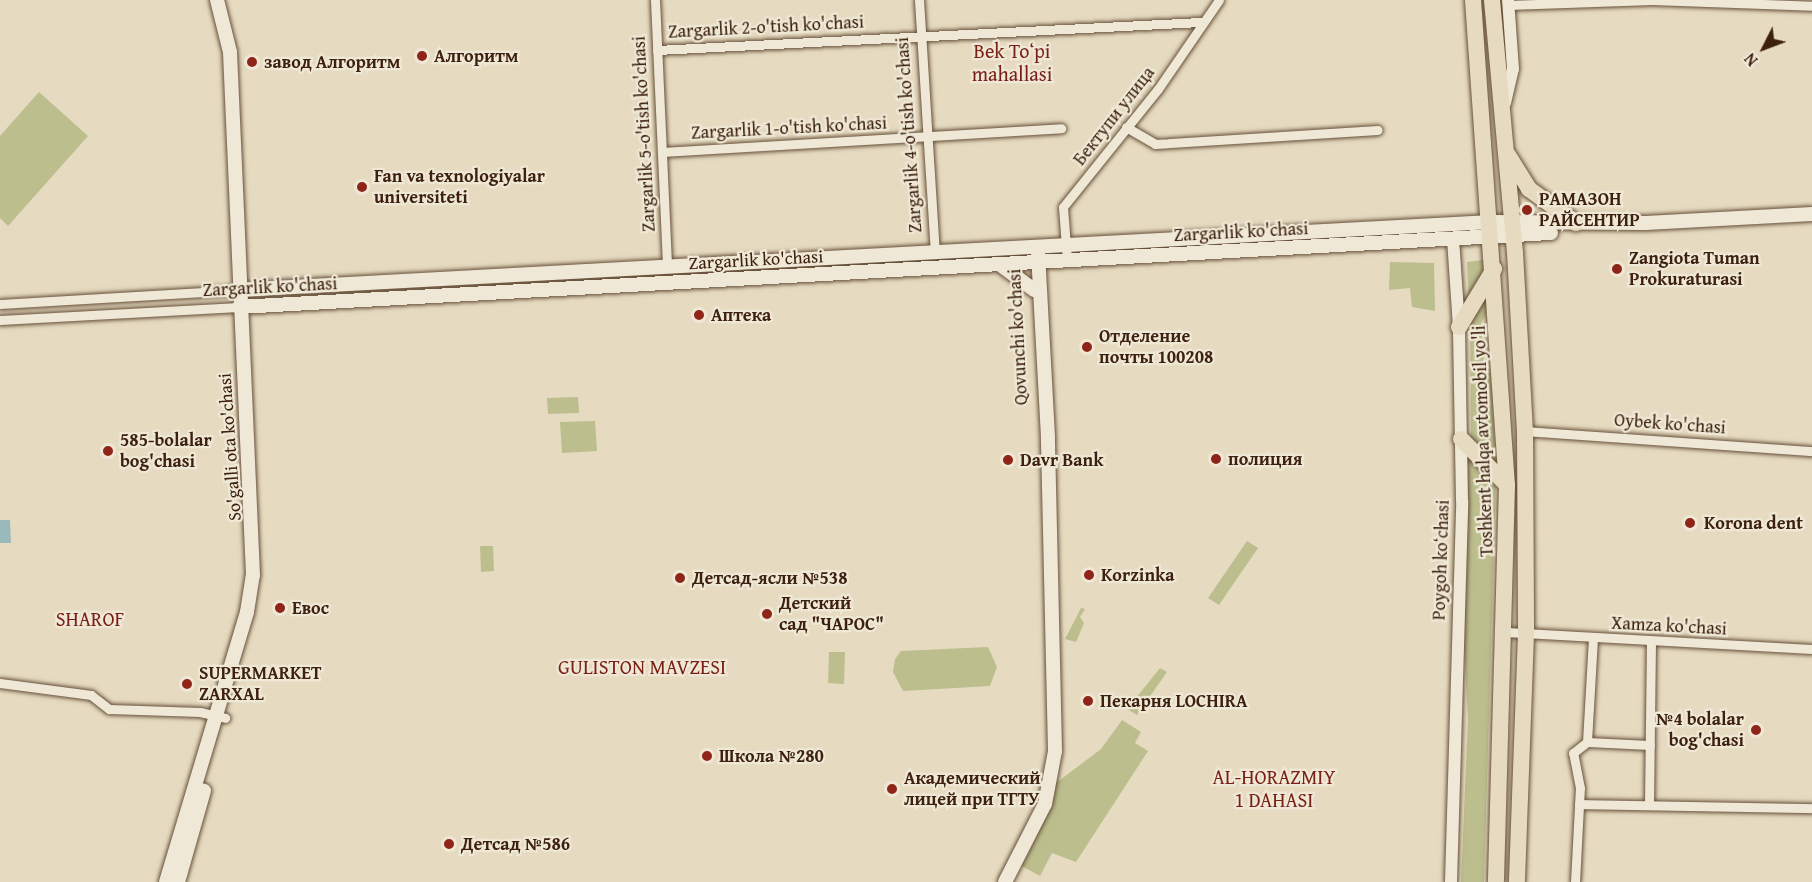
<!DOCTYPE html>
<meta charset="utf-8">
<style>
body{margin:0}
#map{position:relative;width:1812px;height:882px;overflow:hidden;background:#e6dbc0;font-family:"Gentium Book Plus",serif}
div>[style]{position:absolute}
.green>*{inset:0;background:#bcbe8e}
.water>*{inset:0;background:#99b9bb}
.roads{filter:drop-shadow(0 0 2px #67503a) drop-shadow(0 0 2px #67503a)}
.minor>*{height:9px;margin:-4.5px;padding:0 4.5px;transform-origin:4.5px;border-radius:4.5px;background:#efe8d6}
.tertiary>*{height:12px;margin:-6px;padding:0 6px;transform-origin:6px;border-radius:6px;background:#efe8d6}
.secondary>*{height:14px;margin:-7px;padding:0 7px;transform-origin:7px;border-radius:7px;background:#efe8d6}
.trunk>*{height:16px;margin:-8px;padding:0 8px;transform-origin:8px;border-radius:8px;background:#e6dbc0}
.dots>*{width:16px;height:16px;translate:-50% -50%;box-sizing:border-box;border:3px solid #efe8d6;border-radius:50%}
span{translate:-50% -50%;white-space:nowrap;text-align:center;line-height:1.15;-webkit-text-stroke:4.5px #efe8d6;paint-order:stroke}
.street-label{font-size:18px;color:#3d210e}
.poi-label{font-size:18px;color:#3d210e;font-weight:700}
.left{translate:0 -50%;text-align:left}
.right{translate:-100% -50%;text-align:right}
.neighbourhood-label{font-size:20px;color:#7a1f14}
.north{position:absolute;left:1734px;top:18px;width:60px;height:60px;-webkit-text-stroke:4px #efe8d6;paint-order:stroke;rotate:228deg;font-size:16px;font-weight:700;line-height:24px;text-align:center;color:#3d210e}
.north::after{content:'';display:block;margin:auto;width:21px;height:27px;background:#3d210e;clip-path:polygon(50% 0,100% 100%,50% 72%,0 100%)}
</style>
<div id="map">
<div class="green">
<i style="clip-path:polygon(39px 92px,88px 136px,8px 226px,0 218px,0 136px)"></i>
<i style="clip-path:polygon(1484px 260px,1485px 271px,1469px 304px,1467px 262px)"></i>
<i style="clip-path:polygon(1390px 262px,1434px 263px,1435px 311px,1412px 307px,1410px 288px,1389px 290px)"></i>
<i style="clip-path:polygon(1487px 295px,1487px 312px,1481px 323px,1484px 362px,1491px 371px,1496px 463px,1471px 440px,1470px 317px)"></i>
<i style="clip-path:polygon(578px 397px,579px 413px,548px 414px,547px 398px)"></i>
<i style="clip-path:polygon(595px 421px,597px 451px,562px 453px,560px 422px)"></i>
<i style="clip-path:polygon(1468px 457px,1496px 479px,1484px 882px,1461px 882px,1468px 719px,1464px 646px)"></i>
<i style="clip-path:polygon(1247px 541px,1258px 548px,1219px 605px,1208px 598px)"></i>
<i style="clip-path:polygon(480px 546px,493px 546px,494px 571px,481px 572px)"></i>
<i style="clip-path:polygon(1081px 608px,1085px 609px,1080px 617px,1084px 623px,1076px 642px,1065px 639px)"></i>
<i style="clip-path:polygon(988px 647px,997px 667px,990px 686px,903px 691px,893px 672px,895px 659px,901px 651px)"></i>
<i style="clip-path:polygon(829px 652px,845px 652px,844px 684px,828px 683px)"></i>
<i style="clip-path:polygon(1160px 668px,1167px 672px,1137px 715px,1127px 709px)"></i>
<i style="clip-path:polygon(1122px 720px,1141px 732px,1135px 743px,1148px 751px,1076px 862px,1052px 853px,1040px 876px,1020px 865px,1048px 811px,1056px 783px,1101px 749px)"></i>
</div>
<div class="water">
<i style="clip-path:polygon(0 520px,10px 520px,11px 543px,0 543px)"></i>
</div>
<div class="roads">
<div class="minor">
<i style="left:655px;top:0;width:267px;rotate:87.4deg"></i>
<i style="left:919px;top:0;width:253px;rotate:86.4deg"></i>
<i style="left:1508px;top:5px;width:144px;rotate:-2deg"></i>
<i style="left:1652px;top:0;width:160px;rotate:2.1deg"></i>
<i style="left:657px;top:50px;width:545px;rotate:-2.95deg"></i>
<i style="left:1126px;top:127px;width:34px;rotate:30deg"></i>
<i style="left:1155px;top:144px;width:223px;rotate:-3.6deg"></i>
<i style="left:662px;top:152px;width:400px;rotate:-3.4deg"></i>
<i style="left:1067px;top:260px;width:53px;rotate:-94.3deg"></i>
<i style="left:1063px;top:207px;width:151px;rotate:-51.2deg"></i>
<i style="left:1158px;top:89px;width:108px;rotate:-55.6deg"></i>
<i style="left:0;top:304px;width:238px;rotate:-3.4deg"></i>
<i style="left:0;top:320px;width:239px;rotate:-3.1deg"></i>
<i style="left:1525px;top:431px;width:288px;rotate:4deg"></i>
<i style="left:1506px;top:632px;width:306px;rotate:3.2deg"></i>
<i style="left:0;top:683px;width:92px;rotate:7.5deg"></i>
<i style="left:91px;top:695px;width:23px;rotate:38deg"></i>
<i style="left:109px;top:709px;width:91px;rotate:1.9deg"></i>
<i style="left:200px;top:712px;width:26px;rotate:13deg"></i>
<i style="left:1587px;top:742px;width:63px;rotate:2.7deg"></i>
<i style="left:1579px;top:804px;width:233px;rotate:1deg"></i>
<i style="left:1649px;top:805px;width:163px;rotate:-89.3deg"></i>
<i style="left:1575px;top:882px;width:94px;rotate:-87deg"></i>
<i style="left:1580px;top:788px;width:36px;rotate:-101deg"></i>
<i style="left:1573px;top:753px;width:18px;rotate:-38deg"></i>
<i style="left:1587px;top:742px;width:103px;rotate:-86.7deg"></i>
</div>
<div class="tertiary">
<i style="left:1505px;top:103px;width:35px;rotate:-77deg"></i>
<i style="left:1513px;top:69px;width:69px;rotate:-94.1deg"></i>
<i style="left:1451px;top:882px;width:381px;rotate:-88.3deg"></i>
<i style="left:1462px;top:501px;width:174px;rotate:-91deg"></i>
<i style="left:1459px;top:327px;width:88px;rotate:-93.9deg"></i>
</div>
<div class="secondary">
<i style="left:999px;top:264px;width:44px;rotate:36.6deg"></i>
<i style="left:238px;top:290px;width:1255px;rotate:-3.11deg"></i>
<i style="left:1491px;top:222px;width:155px;rotate:0.4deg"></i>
<i style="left:1646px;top:223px;width:166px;rotate:-3.1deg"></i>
<i style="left:239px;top:307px;width:1314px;rotate:-3.23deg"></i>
<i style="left:166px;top:882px;width:282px;rotate:-73.3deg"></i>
<i style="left:247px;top:612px;width:37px;rotate:-81deg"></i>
<i style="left:253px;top:575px;width:524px;rotate:-92.52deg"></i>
<i style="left:230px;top:52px;width:54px;rotate:-104deg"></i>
<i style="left:178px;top:882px;width:95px;rotate:-74.1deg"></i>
<i style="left:1005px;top:882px;width:88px;rotate:-62.9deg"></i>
<i style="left:1045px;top:804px;width:54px;rotate:-79.3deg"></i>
<i style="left:1055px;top:751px;width:314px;rotate:-91.3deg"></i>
<i style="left:1048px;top:437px;width:183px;rotate:-93.1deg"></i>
</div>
<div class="trunk">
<i style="left:1473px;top:0;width:486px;rotate:86deg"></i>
<i style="left:1507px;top:485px;width:397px;rotate:91.6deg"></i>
<i style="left:1492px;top:0;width:254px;rotate:84.8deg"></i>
<i style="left:1515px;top:253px;width:178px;rotate:86.8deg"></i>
<i style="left:1525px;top:431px;width:203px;rotate:89.7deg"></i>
<i style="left:1526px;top:634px;width:248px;rotate:92.1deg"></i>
<i style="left:1508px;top:155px;width:40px;rotate:58deg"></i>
<i style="left:1529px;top:189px;width:58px;rotate:35.9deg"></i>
<i style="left:1459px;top:327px;width:68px;rotate:-58.9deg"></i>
<i style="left:1461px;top:439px;width:65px;rotate:45deg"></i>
</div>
</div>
<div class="dots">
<i style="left:422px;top:56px;background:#8f2418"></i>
<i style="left:252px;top:62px;background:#8f2418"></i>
<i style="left:362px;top:187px;background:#8f2418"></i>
<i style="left:1527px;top:210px;background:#8f2418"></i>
<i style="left:1617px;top:269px;background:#8f2418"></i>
<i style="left:699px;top:315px;background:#8f2418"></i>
<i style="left:1087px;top:347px;background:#8f2418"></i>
<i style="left:108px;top:451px;background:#8f2418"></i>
<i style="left:1216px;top:459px;background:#8f2418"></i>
<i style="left:1008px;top:460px;background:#8f2418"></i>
<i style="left:1690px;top:523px;background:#8f2418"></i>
<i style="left:1089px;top:575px;background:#8f2418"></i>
<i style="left:680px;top:578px;background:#8f2418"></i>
<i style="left:280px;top:608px;background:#8f2418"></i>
<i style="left:767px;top:614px;background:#8f2418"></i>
<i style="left:187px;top:684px;background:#8f2418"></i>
<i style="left:1088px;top:701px;background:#8f2418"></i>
<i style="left:1756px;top:730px;background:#8f2418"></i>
<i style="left:707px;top:756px;background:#8f2418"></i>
<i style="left:892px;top:789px;background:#8f2418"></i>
<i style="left:449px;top:844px;background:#8f2418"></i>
</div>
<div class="street-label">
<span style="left:766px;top:27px;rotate:-3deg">Zargarlik 2-o'tish ko'chasi</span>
<span style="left:1114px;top:116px;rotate:-52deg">Бектупи улица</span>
<span style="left:789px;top:128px;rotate:-3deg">Zargarlik 1-o'tish ko'chasi</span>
<span style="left:644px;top:134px;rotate:-93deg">Zargarlik 5-o'tish ko'chasi</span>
<span style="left:909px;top:135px;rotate:-94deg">Zargarlik 4-o'tish ko'chasi</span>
<span style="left:1241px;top:232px;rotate:-3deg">Zargarlik ko'chasi</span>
<span style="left:756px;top:260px;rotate:-3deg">Zargarlik ko'chasi</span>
<span style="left:270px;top:287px;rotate:-3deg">Zargarlik ko'chasi</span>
<span style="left:1018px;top:337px;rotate:-93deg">Qovunchi ko'chasi</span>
<span style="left:1670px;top:424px;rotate:4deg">Oybek ko'chasi</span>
<span style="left:1483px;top:441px;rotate:-92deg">Toshkent halqa avtomobil yo'li</span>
<span style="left:230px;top:447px;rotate:-94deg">So'galli ota ko'chasi</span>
<span style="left:1441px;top:560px;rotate:-88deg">Poygoh koʻchasi</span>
<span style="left:1669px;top:626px;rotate:3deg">Xamza ko'chasi</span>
</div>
<div class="poi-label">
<span class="left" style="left:434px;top:56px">Алгоритм</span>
<span class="left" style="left:264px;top:62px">завод Алгоритм</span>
<span class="left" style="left:374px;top:187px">Fan va texnologiyalar<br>universiteti</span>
<span class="left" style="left:1539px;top:210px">РАМАЗОН<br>РАЙСЕНТИР</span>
<span class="left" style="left:1629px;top:269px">Zangiota Tuman<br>Prokuraturasi</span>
<span class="left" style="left:711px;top:315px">Аптека</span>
<span class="left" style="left:1099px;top:347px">Отделение<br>почты 100208</span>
<span class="left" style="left:120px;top:451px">585-bolalar<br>bog'chasi</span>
<span class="left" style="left:1228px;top:459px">полиция</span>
<span class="left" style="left:1020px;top:460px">Davr Bank</span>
<span class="left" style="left:1704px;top:523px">Korona dent</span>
<span class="left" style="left:1101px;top:575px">Korzinka</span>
<span class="left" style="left:692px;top:578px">Детсад-ясли №538</span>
<span class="left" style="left:779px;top:614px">Детский<br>сад "ЧАРОС"</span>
<span class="left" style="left:292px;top:608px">Евос</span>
<span class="left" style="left:199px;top:684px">SUPERMARKET<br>ZARXAL</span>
<span class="left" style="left:1100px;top:701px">Пекарня LOCHIRA</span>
<span class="right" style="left:1744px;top:730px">№4 bolalar<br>bog'chasi</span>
<span class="left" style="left:719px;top:756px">Школа №280</span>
<span class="left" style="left:904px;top:789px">Академический<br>лицей при ТГТУ</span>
<span class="left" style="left:461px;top:844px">Детсад №586</span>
</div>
<div class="neighbourhood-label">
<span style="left:1012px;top:62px">Bek Toʻpi<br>mahallasi</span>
<span style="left:90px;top:618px">SHAROF</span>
<span style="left:642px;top:666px">GULISTON MAVZESI</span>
<span style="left:1274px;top:788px">AL-HORAZMIY<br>1 DAHASI</span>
</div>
<div class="north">N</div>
</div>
